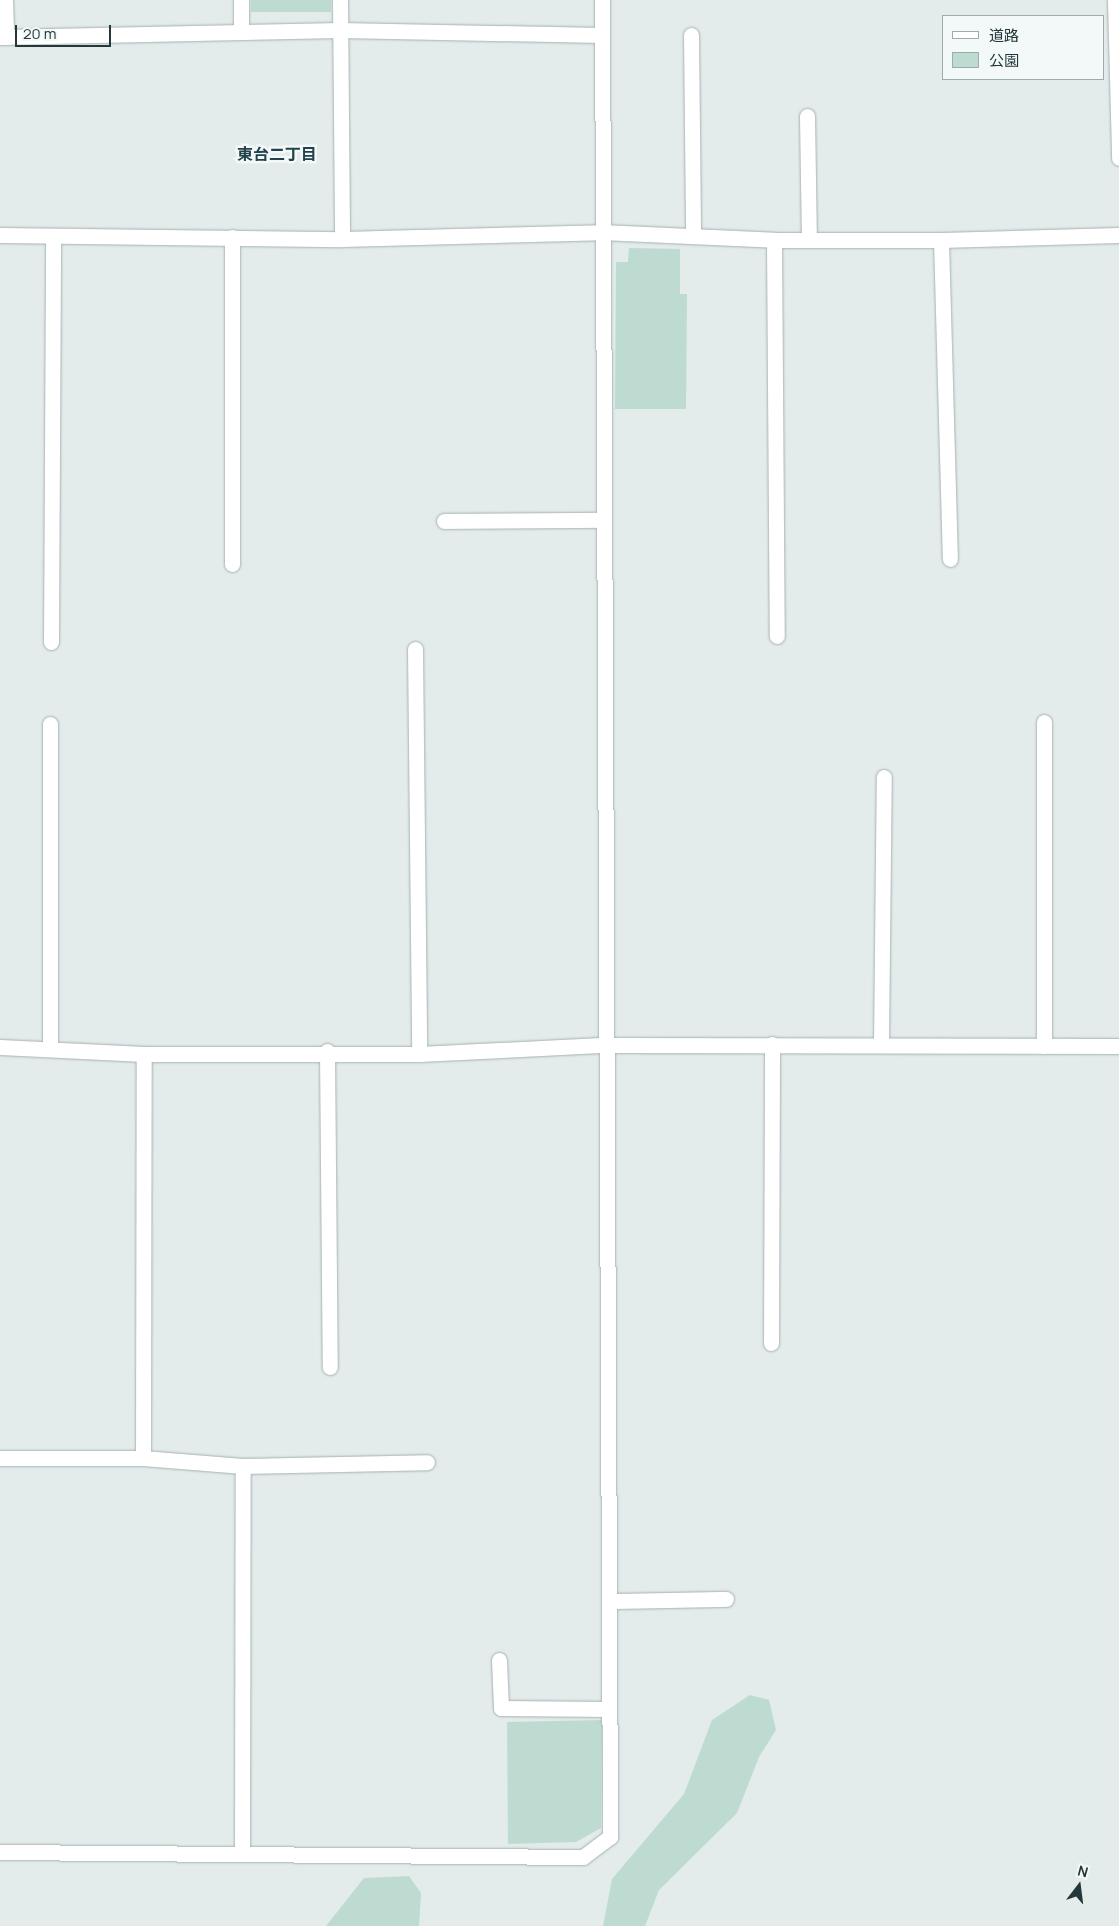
<!DOCTYPE html>
<meta charset="utf-8">
<style>
body{margin:0}
#map{position:relative;width:1119px;height:1926px;overflow:hidden;background:#e3ebeb;font-family:Manrope,"Noto Sans JP",sans-serif}
div>[style]{position:absolute}
.green>*{inset:0;background:#bedbd2}
.roads{filter:drop-shadow(0 0 1px #a6b1b3) drop-shadow(0 0 1px #a6b1b3)}
.minor>*{height:15px;margin:-7.5px;padding:0 7.5px;transform-origin:7.5px;border-radius:7.5px;background:#fff}
span{translate:-50% -50%;white-space:nowrap;text-align:center;line-height:1.15;-webkit-text-stroke:5px #f3f8f8;paint-order:stroke}
.neighbourhood-label{font-size:16px;color:#22434b;font-weight:700}
.legend{position:absolute;left:942px;top:15px;width:162px;height:65px;box-sizing:border-box;background:#f3f8f8;border:1px solid #a0abac;margin:0;padding:6px 9px;list-style:none;font-size:15px;color:#24373b}
.legend li{display:flex;align-items:center;gap:10px;height:25px}
.legend b{width:25px;border:1px solid #a0abac}
.north{position:absolute;left:1054px;top:1861px;width:50px;height:50px;-webkit-text-stroke:4px #f3f8f8;paint-order:stroke;rotate:15deg;font-size:14px;font-weight:700;line-height:20px;text-align:center;color:#24373b}
.north::after{content:'';display:block;margin:auto;width:18px;height:22px;background:#24373b;clip-path:polygon(50% 0,100% 100%,50% 72%,0 100%)}
.scale{position:absolute;left:15px;top:25px;width:96px;height:22px;box-sizing:border-box;border:2px solid #24373b;border-top:0;padding-left:6px;font-size:15px;line-height:18px;white-space:nowrap;color:#24373b;-webkit-text-stroke:4px #f3f8f8;paint-order:stroke}
</style>
<div id="map">
<div class="green">
<i style="clip-path:polygon(251px 0,331px 0,331px 12px,251px 12px)"></i>
<i style="clip-path:polygon(629px 248px,680px 249px,680px 294px,687px 294px,686px 409px,615px 409px,616px 262px,628px 262px)"></i>
<i style="clip-path:polygon(750px 1695px,769px 1700px,776px 1730px,759px 1757px,737px 1813px,659px 1890px,645px 1926px,603px 1926px,612px 1879px,684px 1794px,712px 1720px)"></i>
<i style="clip-path:polygon(602px 1720px,601px 1828px,576px 1842px,508px 1844px,507px 1722px)"></i>
<i style="clip-path:polygon(409px 1876px,421px 1893px,419px 1926px,326px 1926px,364px 1878px)"></i>
</div>
<div class="roads">
<div class="minor">
<i style="left:5px;top:0;width:37px;rotate:88deg"></i>
<i style="left:340px;top:0;width:239px;rotate:89.5deg"></i>
<i style="left:1115px;top:0;width:158px;rotate:88.5deg"></i>
<i style="left:241px;top:32px;width:32px;rotate:-90deg"></i>
<i style="left:691px;top:35px;width:201px;rotate:89.4deg"></i>
<i style="left:0;top:37px;width:340px;rotate:-1.2deg"></i>
<i style="left:340px;top:30px;width:262px;rotate:1.1deg"></i>
<i style="left:807px;top:116px;width:124px;rotate:89.1deg"></i>
<i style="left:0;top:235px;width:342px;rotate:0.7deg"></i>
<i style="left:342px;top:239px;width:259px;rotate:-1.5deg"></i>
<i style="left:601px;top:232px;width:173px;rotate:2.6deg"></i>
<i style="left:774px;top:240px;width:167px"></i>
<i style="left:941px;top:240px;width:178px;rotate:-1.6deg"></i>
<i style="left:232px;top:237px;width:327px;rotate:90deg"></i>
<i style="left:774px;top:240px;width:396px;rotate:89.6deg"></i>
<i style="left:941px;top:240px;width:319px;rotate:88.4deg"></i>
<i style="left:444px;top:521px;width:157px;rotate:-0.4deg"></i>
<i style="left:51px;top:642px;width:406px;rotate:-89.7deg"></i>
<i style="left:415px;top:649px;width:405px;rotate:89.4deg"></i>
<i style="left:50px;top:724px;width:323px;rotate:90deg"></i>
<i style="left:881px;top:1044px;width:267px;rotate:-89.4deg"></i>
<i style="left:1044px;top:1046px;width:324px;rotate:-90deg"></i>
<i style="left:0;top:1047px;width:144px;rotate:2.8deg"></i>
<i style="left:144px;top:1054px;width:275px"></i>
<i style="left:419px;top:1054px;width:187px;rotate:-2.8deg"></i>
<i style="left:606px;top:1045px;width:513px;rotate:0.11deg"></i>
<i style="left:327px;top:1051px;width:316px;rotate:89.5deg"></i>
<i style="left:771px;top:1343px;width:299px;rotate:-89.8deg"></i>
<i style="left:0;top:1458px;width:143px"></i>
<i style="left:143px;top:1458px;width:100px;rotate:4.6deg"></i>
<i style="left:243px;top:1466px;width:184px;rotate:-1.2deg"></i>
<i style="left:143px;top:1458px;width:404px;rotate:-89.9deg"></i>
<i style="left:609px;top:1601px;width:117px;rotate:-1deg"></i>
<i style="left:499px;top:1660px;width:48px;rotate:87.6deg"></i>
<i style="left:501px;top:1708px;width:108px;rotate:0.5deg"></i>
<i style="left:0;top:1852px;width:583px;rotate:0.49deg"></i>
<i style="left:583px;top:1857px;width:34px;rotate:-37deg"></i>
<i style="left:610px;top:1837px;width:1837px;rotate:-90.25deg"></i>
<i style="left:242px;top:1854px;width:388px;rotate:-89.9deg"></i>
</div>
</div>
<div class="neighbourhood-label">
<span style="left:277px;top:154px">東台二丁目</span>
</div>
<ul class="legend">
<li><b style="height:6px;background:#fff"></b>道路</li>
<li><b style="height:14px;background:#bedbd2"></b>公園</li>
</ul>
<div class="north">N</div>
<div class="scale">20 m</div>
</div>
